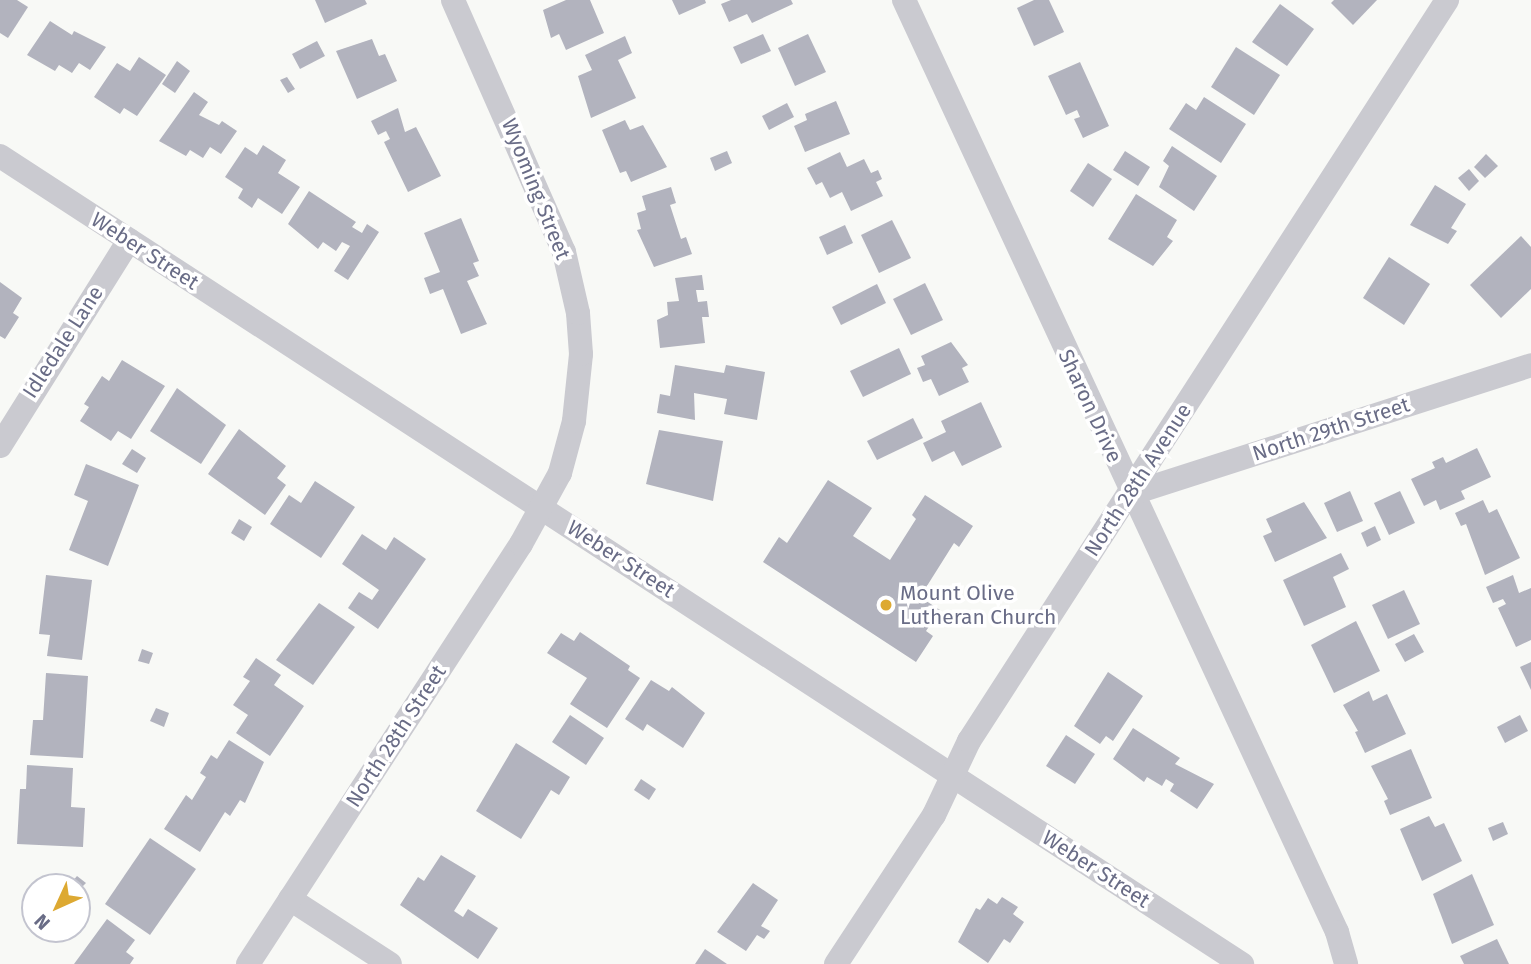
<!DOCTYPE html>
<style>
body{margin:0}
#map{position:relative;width:1531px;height:964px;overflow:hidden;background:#f8f9f6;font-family:"Fira Sans",sans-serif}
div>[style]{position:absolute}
.building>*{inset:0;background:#b2b3be}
.minor>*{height:24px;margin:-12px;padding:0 12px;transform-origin:12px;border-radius:12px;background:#cacad0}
.dots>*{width:19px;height:19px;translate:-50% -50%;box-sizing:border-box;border:4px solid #fff;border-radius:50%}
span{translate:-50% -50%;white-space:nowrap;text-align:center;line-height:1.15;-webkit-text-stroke:7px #fff;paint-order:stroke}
.street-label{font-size:21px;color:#696c86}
.poi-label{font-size:21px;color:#696c86}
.left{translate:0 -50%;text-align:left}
.north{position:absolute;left:21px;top:873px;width:70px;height:70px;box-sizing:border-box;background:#fff;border:2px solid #c3c4cf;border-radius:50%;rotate:225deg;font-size:19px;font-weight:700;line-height:28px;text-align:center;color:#696c86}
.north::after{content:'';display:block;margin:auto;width:24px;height:32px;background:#dda932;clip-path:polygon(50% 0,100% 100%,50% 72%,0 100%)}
</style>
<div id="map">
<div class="building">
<i style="clip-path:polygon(0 0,17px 0,28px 7px,8px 38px,0 33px)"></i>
<i style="clip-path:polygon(315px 0,365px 0,367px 4px,325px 23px)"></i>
<i style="clip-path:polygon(566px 0,590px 0,604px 33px,566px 50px,559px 34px,551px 38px,543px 10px)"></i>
<i style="clip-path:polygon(672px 0,705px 0,706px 3px,679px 15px)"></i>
<i style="clip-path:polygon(731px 0,791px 0,793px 4px,752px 23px,747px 14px,729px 22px,721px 4px)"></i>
<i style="clip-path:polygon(1034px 0,1049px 0,1064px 32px,1034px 46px,1017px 8px)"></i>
<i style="clip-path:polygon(1334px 0,1377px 0,1353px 25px,1331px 3px)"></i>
<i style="clip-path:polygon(1280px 4px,1314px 29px,1287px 66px,1252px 42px)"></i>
<i style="clip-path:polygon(50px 21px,72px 35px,74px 31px,106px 47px,90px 70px,79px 63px,72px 73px,59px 65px,55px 71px,27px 55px)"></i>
<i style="clip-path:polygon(763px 34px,771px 51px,741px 64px,733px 47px)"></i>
<i style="clip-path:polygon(808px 34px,826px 72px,795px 86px,778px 48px)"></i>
<i style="clip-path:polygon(625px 36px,632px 53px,618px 60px,636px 98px,591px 118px,578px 76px,592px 70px,585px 55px)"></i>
<i style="clip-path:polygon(372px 39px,379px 56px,385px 54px,397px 81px,357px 99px,336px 51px)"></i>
<i style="clip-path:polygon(317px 41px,325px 56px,300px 69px,292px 54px)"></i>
<i style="clip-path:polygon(1236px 47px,1280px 75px,1254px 115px,1211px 87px)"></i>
<i style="clip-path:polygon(139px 57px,166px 75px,137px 116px,124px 108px,120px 114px,94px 97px,117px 63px,130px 71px)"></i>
<i style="clip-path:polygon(177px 61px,190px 71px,175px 93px,162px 84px)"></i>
<i style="clip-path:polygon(1080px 62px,1109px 126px,1083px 138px,1074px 119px,1080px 117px,1077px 110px,1066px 115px,1048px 76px)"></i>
<i style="clip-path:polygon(287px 77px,295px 89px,288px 93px,280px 80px)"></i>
<i style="clip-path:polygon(194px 92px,208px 102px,199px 115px,219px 125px,222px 121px,237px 131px,221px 154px,210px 147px,203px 158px,190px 150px,186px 156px,159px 141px)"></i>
<i style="clip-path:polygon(1204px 97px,1246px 124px,1221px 163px,1169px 129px,1186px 103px,1196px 110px)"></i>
<i style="clip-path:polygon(836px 101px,850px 134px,805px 152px,794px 126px,807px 120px,805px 114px)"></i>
<i style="clip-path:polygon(787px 103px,794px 117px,769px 130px,762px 116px)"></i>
<i style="clip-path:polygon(398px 108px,405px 132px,416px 127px,441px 176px,408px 192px,384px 142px,390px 139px,386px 131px,378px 135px,371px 121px)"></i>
<i style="clip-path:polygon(625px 120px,630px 130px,643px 125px,667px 167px,631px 182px,626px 171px,620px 173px,602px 130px)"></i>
<i style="clip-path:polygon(263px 145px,286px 160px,278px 173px,300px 187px,282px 214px,258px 198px,252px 208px,238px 198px,243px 189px,225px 177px,245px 147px,257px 155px)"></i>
<i style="clip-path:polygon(1172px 146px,1217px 176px,1194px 211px,1159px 187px,1169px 166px,1163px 161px)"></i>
<i style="clip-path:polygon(727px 151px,732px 163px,715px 171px,710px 158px)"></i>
<i style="clip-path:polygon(1125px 151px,1150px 167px,1138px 186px,1113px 170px)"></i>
<i style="clip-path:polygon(840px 152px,847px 167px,864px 159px,871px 173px,878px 170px,882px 179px,876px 182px,883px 196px,851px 211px,842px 192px,830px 198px,822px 182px,816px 185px,807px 168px)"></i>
<i style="clip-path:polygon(1486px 154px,1498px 166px,1485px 178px,1474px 167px)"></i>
<i style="clip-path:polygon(1088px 163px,1112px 179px,1093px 207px,1070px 191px)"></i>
<i style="clip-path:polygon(1469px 169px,1479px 181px,1469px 191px,1458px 178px)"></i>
<i style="clip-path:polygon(1435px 185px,1466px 204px,1451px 228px,1457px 231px,1448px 244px,1410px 225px)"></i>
<i style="clip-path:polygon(671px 187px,676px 203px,670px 205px,681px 239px,686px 237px,692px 254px,654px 267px,637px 230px,641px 229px,637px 213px,646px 210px,642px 196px)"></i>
<i style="clip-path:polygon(309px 191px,356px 222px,352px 227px,362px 233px,367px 224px,379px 232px,348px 280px,334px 271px,350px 246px,342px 242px,336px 251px,323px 242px,318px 249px,288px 224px)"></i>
<i style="clip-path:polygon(1136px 194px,1177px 220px,1167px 237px,1173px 241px,1153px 266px,1108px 239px)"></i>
<i style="clip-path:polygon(461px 218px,479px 261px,473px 263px,479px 276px,467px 281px,487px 324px,461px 334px,443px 289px,430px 294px,424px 278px,440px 272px,424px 233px)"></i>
<i style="clip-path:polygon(892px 220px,911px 258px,879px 273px,861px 235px)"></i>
<i style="clip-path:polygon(845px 225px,853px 243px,827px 255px,819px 237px)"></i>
<i style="clip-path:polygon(1521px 236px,1531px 247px,1531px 289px,1501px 318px,1470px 285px)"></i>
<i style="clip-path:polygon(1389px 257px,1430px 284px,1404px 325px,1363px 298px)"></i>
<i style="clip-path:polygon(702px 275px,704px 290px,696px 290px,698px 302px,707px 301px,709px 317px,702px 317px,705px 343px,660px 348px,657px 320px,668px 315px,667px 302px,679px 301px,675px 278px)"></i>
<i style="clip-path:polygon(0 282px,22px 298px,13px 313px,19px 317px,5px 339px,0 336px)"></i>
<i style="clip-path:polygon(925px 283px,943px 320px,911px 335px,893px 299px)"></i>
<i style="clip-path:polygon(877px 284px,886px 303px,841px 325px,832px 307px)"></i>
<i style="clip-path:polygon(951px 342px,968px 365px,962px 368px,969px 382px,939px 396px,931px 379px,923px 382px,917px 368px,925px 365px,921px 356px)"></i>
<i style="clip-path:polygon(899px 348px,911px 374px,863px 397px,850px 371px)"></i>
<i style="clip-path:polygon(122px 360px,165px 386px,131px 439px,118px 431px,111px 441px,80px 421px,89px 407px,84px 404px,102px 376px,109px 381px)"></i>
<i style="clip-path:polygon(675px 365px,724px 373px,726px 365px,765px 372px,757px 420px,724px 414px,727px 399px,694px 393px,695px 420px,657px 413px,660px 394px,670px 396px)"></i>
<i style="clip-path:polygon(177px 388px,226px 425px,201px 464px,150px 431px)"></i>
<i style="clip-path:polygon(981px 402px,1002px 447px,962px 466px,954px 451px,932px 462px,923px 443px,946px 432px,941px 421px)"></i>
<i style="clip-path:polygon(913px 418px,923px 438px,877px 460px,867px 441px)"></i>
<i style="clip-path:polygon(239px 429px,286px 466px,277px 478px,286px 485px,265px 515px,208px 474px)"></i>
<i style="clip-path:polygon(659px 430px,723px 441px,713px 501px,646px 484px)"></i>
<i style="clip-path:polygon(1477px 448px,1491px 477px,1461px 491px,1465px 499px,1440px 510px,1436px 500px,1424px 506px,1411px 479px,1435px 468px,1432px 462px,1443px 457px,1446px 463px)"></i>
<i style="clip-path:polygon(132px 449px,146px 458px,137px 473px,122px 464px)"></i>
<i style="clip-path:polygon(86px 464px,139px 485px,108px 566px,69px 550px,88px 501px,74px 495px)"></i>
<i style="clip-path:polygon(828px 480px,872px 508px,853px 536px,890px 560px,916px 519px,912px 515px,925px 495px,973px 526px,959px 547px,954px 543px,920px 597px,940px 610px,926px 631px,933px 636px,916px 662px,763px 562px,779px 537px,787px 543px)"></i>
<i style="clip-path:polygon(315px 481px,355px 507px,321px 558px,270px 524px,289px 495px,301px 503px)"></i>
<i style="clip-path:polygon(1350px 491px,1363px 521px,1337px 532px,1324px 503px)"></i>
<i style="clip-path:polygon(1400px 491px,1415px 523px,1389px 535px,1374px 503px)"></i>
<i style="clip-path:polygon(1483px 500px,1489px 513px,1497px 509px,1520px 558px,1485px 575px,1466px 524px,1461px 526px,1455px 513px)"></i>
<i style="clip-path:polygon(1304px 502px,1327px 538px,1275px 562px,1263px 536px,1272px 532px,1266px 519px)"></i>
<i style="clip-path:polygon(239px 519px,252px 527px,244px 541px,231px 533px)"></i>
<i style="clip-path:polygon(1375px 526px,1381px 540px,1367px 547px,1361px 533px)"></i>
<i style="clip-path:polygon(362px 534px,386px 550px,394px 537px,426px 559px,378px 629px,348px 608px,359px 592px,372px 600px,379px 590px,342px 564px)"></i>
<i style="clip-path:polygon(1341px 553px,1349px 569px,1333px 577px,1346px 607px,1304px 626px,1283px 580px)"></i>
<i style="clip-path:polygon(46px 575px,92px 580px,82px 660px,47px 656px,50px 635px,39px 634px)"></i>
<i style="clip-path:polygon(1513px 575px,1519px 593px,1531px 588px,1531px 640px,1516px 647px,1498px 608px,1506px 604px,1503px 599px,1493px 603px,1486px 587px)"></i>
<i style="clip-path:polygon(1404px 590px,1420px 624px,1388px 639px,1372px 605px)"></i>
<i style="clip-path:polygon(319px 603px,355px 627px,313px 685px,276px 660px)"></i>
<i style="clip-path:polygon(1356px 621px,1380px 671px,1334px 693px,1311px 645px)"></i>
<i style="clip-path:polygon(580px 632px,630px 666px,628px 670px,640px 678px,607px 728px,570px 704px,587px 678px,547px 653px,561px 633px,574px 641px)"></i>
<i style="clip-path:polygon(1414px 634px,1424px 652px,1405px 662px,1395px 644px)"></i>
<i style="clip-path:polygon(142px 649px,153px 653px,149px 664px,138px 661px)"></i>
<i style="clip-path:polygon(256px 658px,281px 675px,274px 685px,304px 706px,270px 756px,236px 733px,248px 715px,233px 705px,250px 681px,243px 677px)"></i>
<i style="clip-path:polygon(1531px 662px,1531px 690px,1520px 667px)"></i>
<i style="clip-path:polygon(1108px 672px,1143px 696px,1113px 741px,1106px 736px,1100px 744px,1074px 726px)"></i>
<i style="clip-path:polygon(46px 673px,88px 676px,83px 758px,30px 755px,33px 720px,43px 720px)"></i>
<i style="clip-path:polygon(651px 680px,669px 691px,672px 687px,705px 713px,683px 748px,647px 724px,643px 731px,625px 719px)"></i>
<i style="clip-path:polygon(1369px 691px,1373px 701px,1387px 694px,1406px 734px,1365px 753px,1355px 732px,1358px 731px,1343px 705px)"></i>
<i style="clip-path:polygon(156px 708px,169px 713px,164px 727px,150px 721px)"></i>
<i style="clip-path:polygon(570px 715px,604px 738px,586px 765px,552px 742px)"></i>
<i style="clip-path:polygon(1520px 715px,1528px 731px,1505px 743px,1497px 727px)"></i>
<i style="clip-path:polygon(1133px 728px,1180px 758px,1175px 764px,1214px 784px,1197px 809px,1170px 791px,1174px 784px,1166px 779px,1162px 786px,1147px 777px,1144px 782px,1113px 759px)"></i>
<i style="clip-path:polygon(1066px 735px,1095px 754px,1075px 784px,1046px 766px)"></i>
<i style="clip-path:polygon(229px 740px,264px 762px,245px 803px,240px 800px,230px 816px,225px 812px,200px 852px,164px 829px,186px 795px,192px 800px,206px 777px,200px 773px,211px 755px,217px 759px)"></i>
<i style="clip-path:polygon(516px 743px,570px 777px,559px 795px,551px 790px,521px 839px,476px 811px)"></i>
<i style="clip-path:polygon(1411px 749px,1432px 798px,1390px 815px,1384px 801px,1388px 799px,1371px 766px)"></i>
<i style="clip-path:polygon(27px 765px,73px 768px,71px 807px,85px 808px,83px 847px,17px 844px,20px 789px,26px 789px)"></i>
<i style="clip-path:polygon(641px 779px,656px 789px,649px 800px,634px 790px)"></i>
<i style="clip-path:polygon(1429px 816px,1435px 827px,1444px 823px,1462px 861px,1422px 881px,1400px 829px)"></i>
<i style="clip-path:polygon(1503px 822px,1508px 834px,1493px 841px,1488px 828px)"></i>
<i style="clip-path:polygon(150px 838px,196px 869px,150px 935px,105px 904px)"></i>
<i style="clip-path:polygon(441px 855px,476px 876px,454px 911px,463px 917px,468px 909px,498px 928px,478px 959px,400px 905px,418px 877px,424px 881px)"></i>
<i style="clip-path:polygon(1472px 874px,1494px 925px,1452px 944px,1433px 894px)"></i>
<i style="clip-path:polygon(77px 876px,86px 883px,79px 890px,71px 883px)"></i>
<i style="clip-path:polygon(753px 883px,778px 900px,761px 926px,770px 931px,764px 939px,757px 935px,746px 951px,717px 932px)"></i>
<i style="clip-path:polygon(1002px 897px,1018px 907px,1013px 914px,1024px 922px,1010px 943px,1004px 939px,988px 963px,958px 942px,976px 908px,980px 910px,988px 898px,997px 904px)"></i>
<i style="clip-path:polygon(107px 919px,135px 940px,126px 952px,134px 958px,130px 964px,74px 964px)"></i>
<i style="clip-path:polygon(1497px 939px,1509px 964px,1464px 964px,1460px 956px)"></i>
<i style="clip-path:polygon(705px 949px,727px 964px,695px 964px)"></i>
</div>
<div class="minor">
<i style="left:904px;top:0;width:1028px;rotate:65.08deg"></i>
<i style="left:1337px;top:932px;width:33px;rotate:74deg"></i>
<i style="left:0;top:156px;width:1482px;rotate:33.05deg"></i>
<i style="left:0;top:446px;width:243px;rotate:-57.9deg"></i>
<i style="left:1130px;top:494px;width:421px;rotate:-17.8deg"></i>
<i style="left:290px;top:899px;width:119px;rotate:33deg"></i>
<i style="left:248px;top:964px;width:501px;rotate:-56.98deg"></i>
<i style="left:521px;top:544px;width:81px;rotate:-61.2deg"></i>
<i style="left:560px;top:473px;width:54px;rotate:-74.9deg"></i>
<i style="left:574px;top:421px;width:67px;rotate:-84deg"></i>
<i style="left:581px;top:354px;width:41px;rotate:-94.2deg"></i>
<i style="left:578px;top:313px;width:63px;rotate:-102.9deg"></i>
<i style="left:564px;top:252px;width:275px;rotate:-113.8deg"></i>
<i style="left:836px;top:964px;width:178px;rotate:-56.7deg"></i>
<i style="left:934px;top:815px;width:82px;rotate:-64.7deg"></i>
<i style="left:969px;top:741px;width:882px;rotate:-57.17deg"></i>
</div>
<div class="dots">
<i style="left:886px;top:605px;background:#dda932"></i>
</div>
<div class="street-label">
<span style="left:536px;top:189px;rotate:68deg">Wyoming Street</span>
<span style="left:145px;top:251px;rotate:33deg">Weber Street</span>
<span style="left:63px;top:342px;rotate:-57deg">Idledale Lane</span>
<span style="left:1090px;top:406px;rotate:65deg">Sharon Drive</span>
<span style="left:1331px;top:429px;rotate:-18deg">North 29th Street</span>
<span style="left:1138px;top:480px;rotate:-57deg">North 28th Avenue</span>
<span style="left:621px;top:559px;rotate:33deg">Weber Street</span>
<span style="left:396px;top:736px;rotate:-57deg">North 28th Street</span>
<span style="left:1096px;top:869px;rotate:33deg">Weber Street</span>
</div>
<div class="poi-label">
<span class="left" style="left:900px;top:605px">Mount Olive<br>Lutheran Church</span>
</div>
<div class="north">N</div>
</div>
